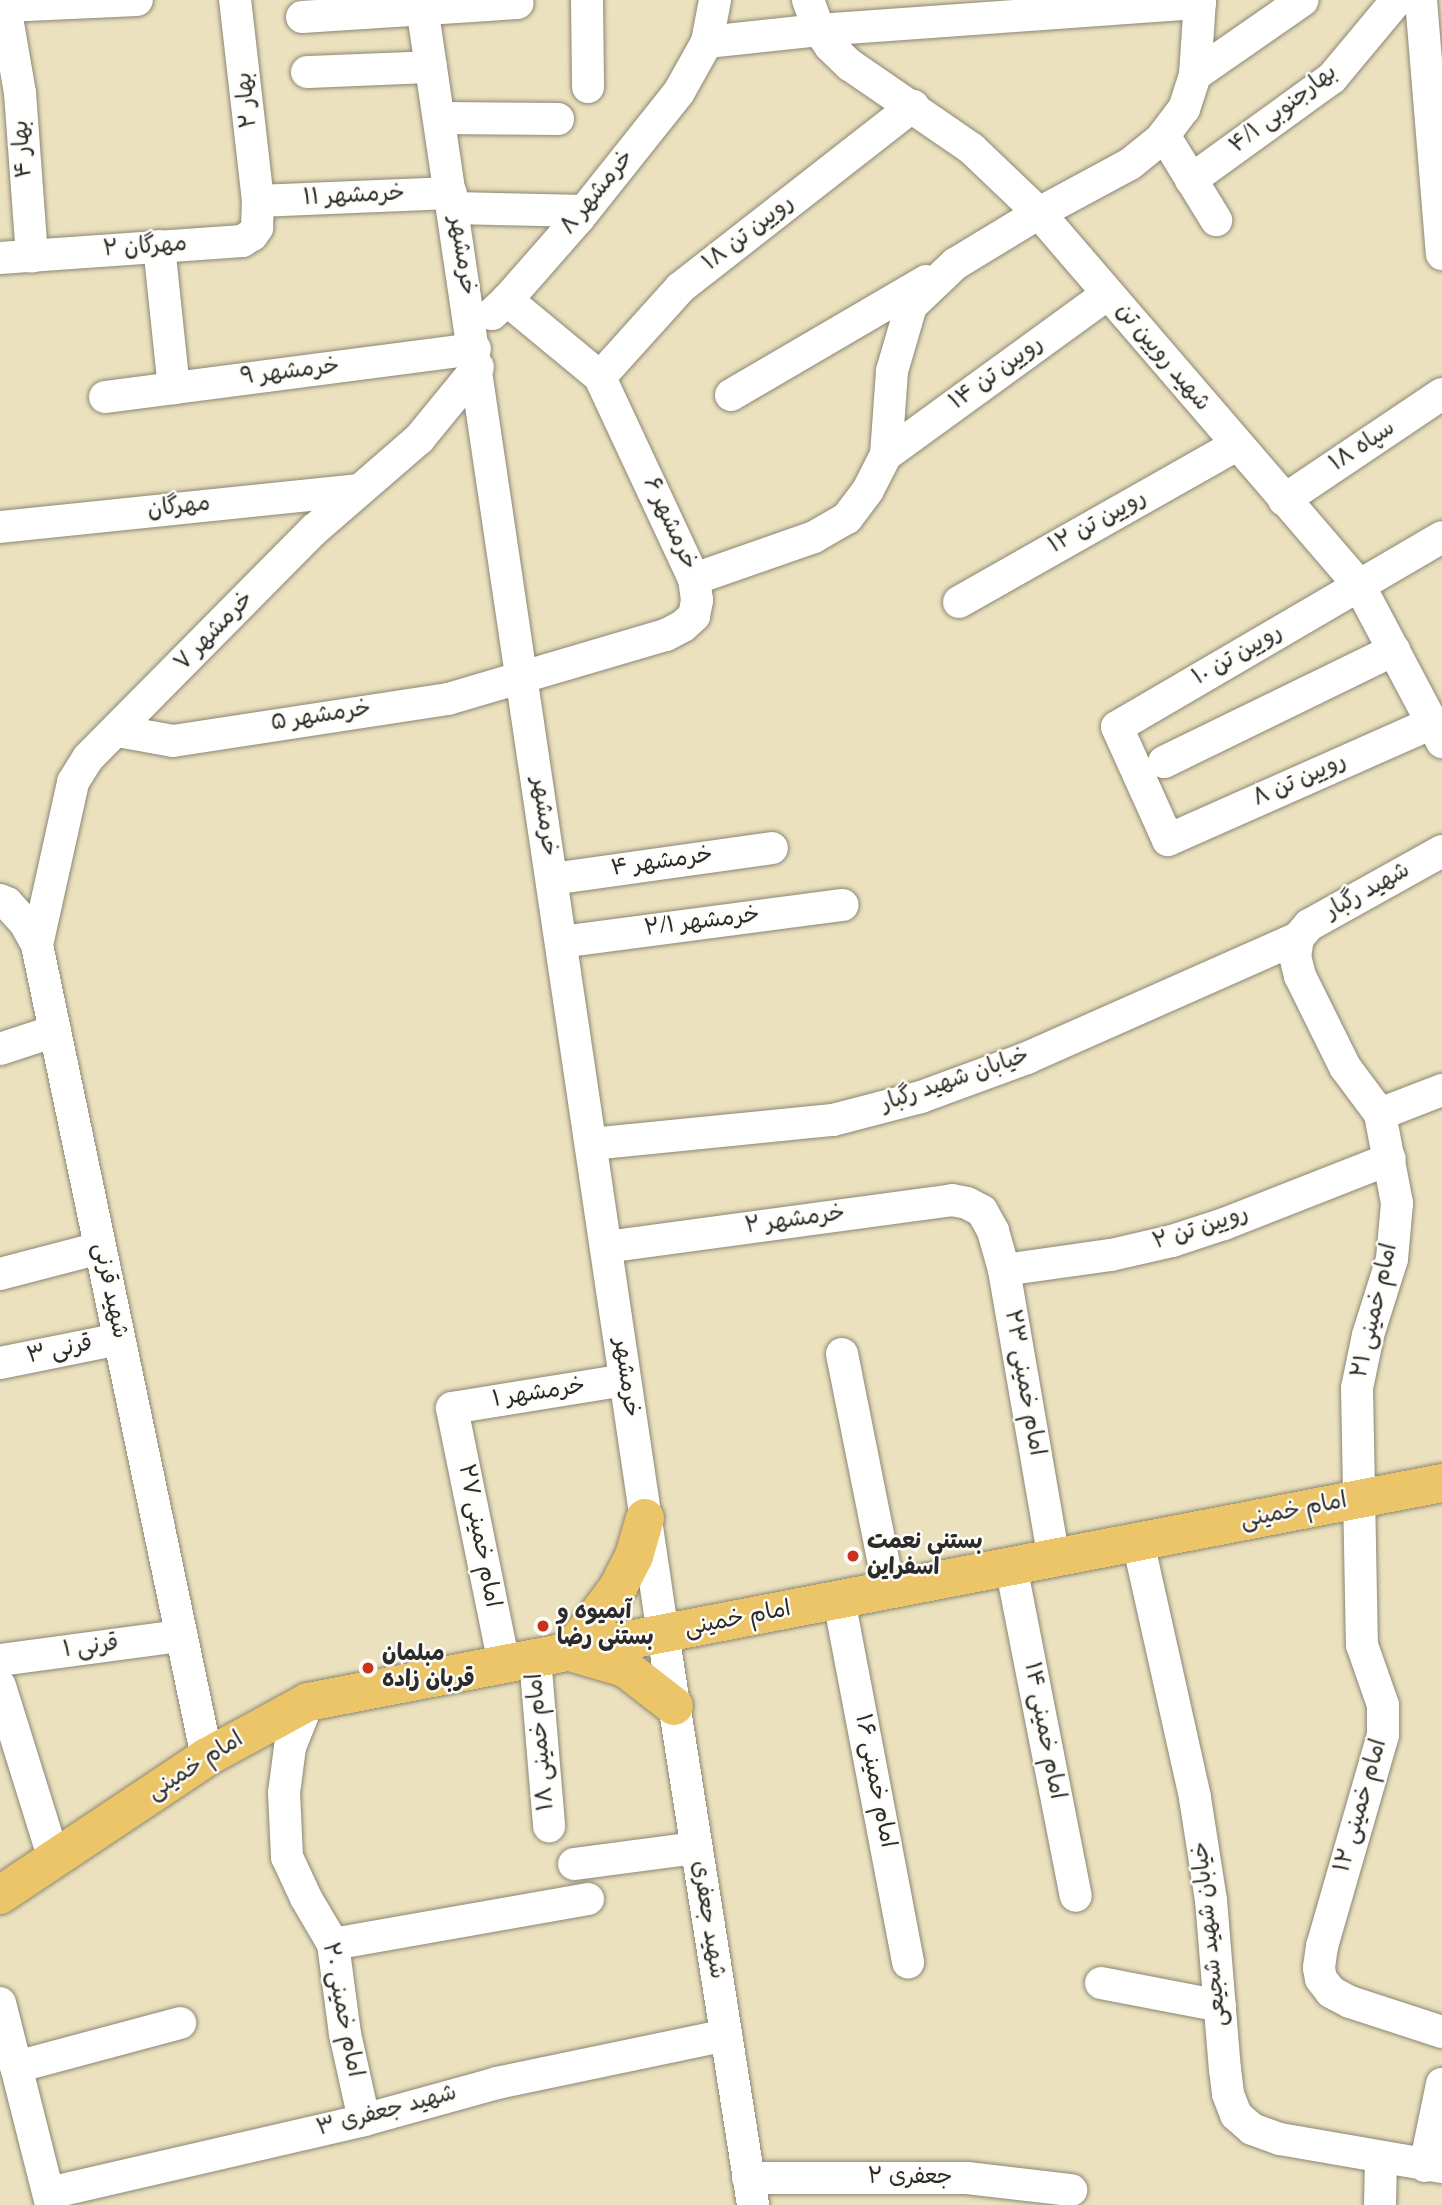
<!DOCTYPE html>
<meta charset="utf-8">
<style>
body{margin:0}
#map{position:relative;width:1442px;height:2205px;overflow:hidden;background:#ebe1be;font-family:"Indie Flower","Playpen Sans Arabic",sans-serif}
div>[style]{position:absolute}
.roads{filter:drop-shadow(0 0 2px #8b8674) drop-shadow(0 0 2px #8b8674)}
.minor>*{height:32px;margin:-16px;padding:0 16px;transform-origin:16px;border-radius:16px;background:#fff}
.major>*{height:38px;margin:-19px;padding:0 19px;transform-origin:19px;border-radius:19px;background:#ecc569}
.dots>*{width:19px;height:19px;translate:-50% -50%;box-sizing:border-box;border:4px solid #fdfcf7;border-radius:50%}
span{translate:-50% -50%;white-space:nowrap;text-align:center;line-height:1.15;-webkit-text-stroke:5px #fdfcf7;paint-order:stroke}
.street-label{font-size:23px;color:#2b2b2b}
.poi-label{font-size:23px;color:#2b2b2b;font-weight:700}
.left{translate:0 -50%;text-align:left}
</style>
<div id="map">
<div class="roads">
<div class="minor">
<i style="left:421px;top:0;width:1652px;rotate:81.58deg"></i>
<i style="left:663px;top:1634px;width:578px;rotate:81.04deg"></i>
<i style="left:587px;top:0;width:87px;rotate:89.3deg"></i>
<i style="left:808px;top:0;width:32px;rotate:70deg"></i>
<i style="left:819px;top:30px;width:19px;rotate:55deg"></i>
<i style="left:830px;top:46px;width:28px;rotate:44deg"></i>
<i style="left:850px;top:65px;width:148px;rotate:34.5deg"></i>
<i style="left:972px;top:149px;width:93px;rotate:43.7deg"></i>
<i style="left:1039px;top:213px;width:491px;rotate:49.3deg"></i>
<i style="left:1359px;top:585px;width:178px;rotate:62.1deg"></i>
<i style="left:1421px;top:0;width:255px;rotate:85.3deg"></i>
<i style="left:0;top:6px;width:5px"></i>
<i style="left:5px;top:6px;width:88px;rotate:80.2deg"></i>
<i style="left:20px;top:93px;width:164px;rotate:85.8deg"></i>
<i style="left:5px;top:6px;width:132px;rotate:-2.6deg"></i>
<i style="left:302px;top:17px;width:216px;rotate:-3.7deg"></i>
<i style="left:707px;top:42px;width:113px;rotate:-6.1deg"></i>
<i style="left:819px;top:30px;width:382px;rotate:-4.1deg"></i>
<i style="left:307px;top:72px;width:124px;rotate:-2.3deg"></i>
<i style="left:1195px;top:75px;width:131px;rotate:-34.8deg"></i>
<i style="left:439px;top:118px;width:119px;rotate:0.5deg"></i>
<i style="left:1164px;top:135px;width:100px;rotate:58.5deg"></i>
<i style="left:1191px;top:180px;width:174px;rotate:-35.9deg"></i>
<i style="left:1332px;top:78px;width:102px;rotate:-50.2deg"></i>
<i style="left:258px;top:201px;width:193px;rotate:-2.4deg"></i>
<i style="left:453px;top:208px;width:131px;rotate:1.3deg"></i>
<i style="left:159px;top:246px;width:143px;rotate:84deg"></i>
<i style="left:0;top:258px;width:243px;rotate:-4deg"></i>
<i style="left:242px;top:241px;width:12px;rotate:-31deg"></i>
<i style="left:252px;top:235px;width:9px;rotate:-54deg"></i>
<i style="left:257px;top:228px;width:27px;rotate:-88deg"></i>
<i style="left:258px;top:201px;width:202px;rotate:-96.5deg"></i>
<i style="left:492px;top:314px;width:21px;rotate:-43deg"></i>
<i style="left:507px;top:300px;width:108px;rotate:-48.8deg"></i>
<i style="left:578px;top:219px;width:162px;rotate:-51.5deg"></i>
<i style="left:679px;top:92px;width:57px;rotate:-60.8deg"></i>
<i style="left:707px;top:42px;width:43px;rotate:-79.2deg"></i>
<i style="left:600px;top:377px;width:120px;rotate:-48deg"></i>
<i style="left:680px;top:288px;width:296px;rotate:-38deg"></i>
<i style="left:731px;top:395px;width:226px;rotate:-30.3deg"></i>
<i style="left:105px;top:397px;width:373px;rotate:-7.4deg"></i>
<i style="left:886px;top:455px;width:274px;rotate:-36deg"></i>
<i style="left:1284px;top:500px;width:190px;rotate:-33.9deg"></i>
<i style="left:0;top:527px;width:360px;rotate:-5.9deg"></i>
<i style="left:694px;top:579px;width:127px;rotate:-19.3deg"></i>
<i style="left:814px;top:537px;width:38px;rotate:-30deg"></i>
<i style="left:847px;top:518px;width:35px;rotate:-53deg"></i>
<i style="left:868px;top:490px;width:39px;rotate:-63deg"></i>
<i style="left:886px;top:455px;width:84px;rotate:-85.9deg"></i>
<i style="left:892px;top:371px;width:68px;rotate:-73.7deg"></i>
<i style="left:911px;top:306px;width:61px;rotate:-43.7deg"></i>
<i style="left:955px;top:264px;width:98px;rotate:-31.3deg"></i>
<i style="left:1039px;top:213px;width:103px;rotate:-28.3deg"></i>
<i style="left:1130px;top:164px;width:40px;rotate:-39deg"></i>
<i style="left:1161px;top:139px;width:38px;rotate:-53deg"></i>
<i style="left:1184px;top:109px;width:36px;rotate:-72deg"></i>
<i style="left:1195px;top:75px;width:75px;rotate:-86.2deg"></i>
<i style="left:959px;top:602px;width:318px;rotate:-29.5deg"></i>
<i style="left:1432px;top:723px;width:289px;rotate:156.1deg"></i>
<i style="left:1168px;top:840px;width:124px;rotate:-114.3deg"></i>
<i style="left:1117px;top:727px;width:376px;rotate:-30.3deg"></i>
<i style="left:118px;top:731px;width:56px;rotate:10.3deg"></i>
<i style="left:173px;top:741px;width:278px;rotate:-8.7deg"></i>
<i style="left:448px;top:699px;width:227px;rotate:-16.4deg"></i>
<i style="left:666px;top:635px;width:19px;rotate:-28deg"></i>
<i style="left:683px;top:626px;width:15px;rotate:-42deg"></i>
<i style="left:694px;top:616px;width:16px;rotate:-79deg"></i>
<i style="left:697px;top:600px;width:21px;rotate:-98deg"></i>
<i style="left:694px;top:579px;width:223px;rotate:-115deg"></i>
<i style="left:600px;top:377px;width:121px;rotate:-140.4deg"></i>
<i style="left:1164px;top:762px;width:256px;rotate:-26deg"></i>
<i style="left:1442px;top:851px;width:152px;rotate:150.9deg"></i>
<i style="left:1309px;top:925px;width:17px;rotate:130deg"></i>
<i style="left:1298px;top:938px;width:18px;rotate:99deg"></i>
<i style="left:1295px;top:956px;width:21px;rotate:76deg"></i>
<i style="left:1300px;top:976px;width:102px;rotate:63.7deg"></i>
<i style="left:1345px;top:1067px;width:59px;rotate:53.3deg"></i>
<i style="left:1380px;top:1114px;width:91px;rotate:79.2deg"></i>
<i style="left:1397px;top:1203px;width:56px;rotate:95.1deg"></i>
<i style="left:1392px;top:1259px;width:80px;rotate:107.5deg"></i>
<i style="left:1368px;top:1335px;width:54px;rotate:101.7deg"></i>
<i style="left:1357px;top:1388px;width:257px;rotate:88.9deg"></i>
<i style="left:1362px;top:1645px;width:64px;rotate:70.7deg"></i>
<i style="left:1383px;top:1705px;width:30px;rotate:90deg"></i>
<i style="left:1383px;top:1735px;width:220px;rotate:106.1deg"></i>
<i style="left:1322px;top:1946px;width:22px;rotate:98deg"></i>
<i style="left:1319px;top:1968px;width:11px;rotate:80deg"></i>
<i style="left:1321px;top:1979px;width:16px;rotate:52deg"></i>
<i style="left:1331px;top:1992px;width:21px;rotate:28deg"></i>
<i style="left:1350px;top:2002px;width:97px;rotate:18.1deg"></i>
<i style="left:552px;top:879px;width:222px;rotate:-8deg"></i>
<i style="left:0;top:900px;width:8px;rotate:23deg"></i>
<i style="left:7px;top:903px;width:27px;rotate:48deg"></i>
<i style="left:25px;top:923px;width:25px;rotate:61deg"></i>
<i style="left:37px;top:945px;width:830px;rotate:78.18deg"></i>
<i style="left:561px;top:942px;width:284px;rotate:-7.5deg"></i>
<i style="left:37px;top:945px;width:167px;rotate:-77.5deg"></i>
<i style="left:73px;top:782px;width:28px;rotate:-58deg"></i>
<i style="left:88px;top:758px;width:322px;rotate:-45.3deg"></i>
<i style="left:315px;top:529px;width:138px;rotate:-40.9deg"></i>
<i style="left:419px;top:439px;width:93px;rotate:-50.7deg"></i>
<i style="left:0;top:1049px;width:58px;rotate:-18.1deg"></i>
<i style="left:1380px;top:1114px;width:66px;rotate:-21.2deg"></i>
<i style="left:591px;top:1144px;width:243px;rotate:-5.7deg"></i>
<i style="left:833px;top:1120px;width:91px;rotate:-14.6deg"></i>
<i style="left:921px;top:1097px;width:113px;rotate:-20.2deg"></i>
<i style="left:1027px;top:1058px;width:296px;rotate:-23.9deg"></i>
<i style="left:606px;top:1247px;width:349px;rotate:-7.7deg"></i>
<i style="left:952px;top:1200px;width:15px;rotate:11deg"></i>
<i style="left:967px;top:1203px;width:17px;rotate:28deg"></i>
<i style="left:982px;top:1211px;width:23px;rotate:61deg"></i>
<i style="left:993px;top:1231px;width:41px;rotate:74.2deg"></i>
<i style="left:1004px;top:1270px;width:292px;rotate:80.2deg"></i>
<i style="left:1004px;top:1270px;width:108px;rotate:-8deg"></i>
<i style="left:1111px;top:1255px;width:63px;rotate:-12.9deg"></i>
<i style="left:1172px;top:1241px;width:55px;rotate:-18.1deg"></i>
<i style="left:1224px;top:1224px;width:178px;rotate:-21.4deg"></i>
<i style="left:0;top:1274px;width:103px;rotate:-14.6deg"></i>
<i style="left:842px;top:1354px;width:241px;rotate:78.7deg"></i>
<i style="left:0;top:1363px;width:121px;rotate:-11.4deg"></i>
<i style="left:1138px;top:1542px;width:262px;rotate:77.4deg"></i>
<i style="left:1195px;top:1798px;width:103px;rotate:81.1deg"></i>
<i style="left:1211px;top:1900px;width:170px;rotate:85.3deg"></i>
<i style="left:1225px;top:2069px;width:25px;rotate:83deg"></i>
<i style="left:1228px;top:2094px;width:22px;rotate:69deg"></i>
<i style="left:1236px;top:2115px;width:21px;rotate:41deg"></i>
<i style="left:1252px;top:2129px;width:30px;rotate:20deg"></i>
<i style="left:1280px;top:2139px;width:164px;rotate:9.8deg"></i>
<i style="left:1011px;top:1566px;width:336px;rotate:78.9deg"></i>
<i style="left:839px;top:1600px;width:369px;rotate:79.2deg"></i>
<i style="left:535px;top:1658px;width:169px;rotate:85.2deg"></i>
<i style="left:0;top:1660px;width:183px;rotate:-7.6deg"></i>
<i style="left:504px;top:1664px;width:261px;rotate:-101.5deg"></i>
<i style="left:452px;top:1408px;width:175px;rotate:-9.2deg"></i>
<i style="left:0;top:1686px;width:181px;rotate:72.7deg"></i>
<i style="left:308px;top:1702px;width:48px;rotate:111.8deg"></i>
<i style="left:290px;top:1747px;width:46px;rotate:97.4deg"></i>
<i style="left:284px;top:1793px;width:64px;rotate:87.3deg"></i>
<i style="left:287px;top:1857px;width:45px;rotate:65.1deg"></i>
<i style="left:306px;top:1898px;width:53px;rotate:59.6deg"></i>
<i style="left:333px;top:1944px;width:91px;rotate:82.4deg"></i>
<i style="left:345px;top:2034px;width:88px;rotate:77.5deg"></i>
<i style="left:574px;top:1864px;width:123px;rotate:-7.5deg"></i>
<i style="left:333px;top:1944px;width:259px;rotate:-10deg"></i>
<i style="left:1101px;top:1983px;width:121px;rotate:10.9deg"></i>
<i style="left:0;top:2003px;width:208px;rotate:75.8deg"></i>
<i style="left:16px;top:2067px;width:170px;rotate:-15deg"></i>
<i style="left:1425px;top:2166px;width:84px;rotate:-78.3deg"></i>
<i style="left:748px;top:2178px;width:219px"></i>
<i style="left:967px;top:2178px;width:105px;rotate:6.6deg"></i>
<i style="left:49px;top:2193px;width:323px;rotate:-13deg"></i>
<i style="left:364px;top:2120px;width:138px;rotate:-15.5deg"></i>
<i style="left:497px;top:2083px;width:234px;rotate:-11.8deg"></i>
<i style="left:1380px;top:2205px;width:47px;rotate:-88.8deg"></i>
</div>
<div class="major">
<i style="left:645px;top:1518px;width:40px;rotate:106deg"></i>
<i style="left:634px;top:1556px;width:34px;rotate:117deg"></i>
<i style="left:619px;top:1586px;width:82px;rotate:126.6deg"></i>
<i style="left:570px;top:1652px;width:57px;rotate:16.2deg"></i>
<i style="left:625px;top:1668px;width:62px;rotate:37.8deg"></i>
<i style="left:0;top:1895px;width:249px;rotate:-33.7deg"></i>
<i style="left:207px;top:1757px;width:115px;rotate:-28.6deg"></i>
<i style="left:308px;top:1702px;width:1155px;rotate:-10.93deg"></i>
</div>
</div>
<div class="dots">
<i style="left:853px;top:1556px;background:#c8321e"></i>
<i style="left:543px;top:1626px;background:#c8321e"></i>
<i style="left:368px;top:1668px;background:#c8321e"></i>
</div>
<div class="street-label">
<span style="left:248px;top:100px;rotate:-96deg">بهار ۲</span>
<span style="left:1284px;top:110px;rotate:-38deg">بهارجنوبی ۴/۱</span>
<span style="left:24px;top:149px;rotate:-94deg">بهار ۴</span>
<span style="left:598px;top:193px;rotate:-51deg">خرمشهر ۸</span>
<span style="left:354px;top:197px;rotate:-3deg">خرمشهر ۱۱</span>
<span style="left:749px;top:234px;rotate:-38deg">رویین تن ۱۸</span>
<span style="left:145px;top:248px;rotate:-4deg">مهرگان ۲</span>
<span style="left:461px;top:256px;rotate:81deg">خرمشهر</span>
<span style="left:1162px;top:358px;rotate:50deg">شهید رویین تن</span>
<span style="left:290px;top:373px;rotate:-7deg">خرمشهر ۹</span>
<span style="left:997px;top:374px;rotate:-36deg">رویین تن ۱۴</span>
<span style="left:1363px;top:447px;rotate:-34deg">سپاه ۱۸</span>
<span style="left:179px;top:508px;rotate:-6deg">مهرگان</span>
<span style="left:1098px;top:523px;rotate:-29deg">رویین تن ۱۲</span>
<span style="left:669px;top:524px;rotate:65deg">خرمشهر ۶</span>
<span style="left:215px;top:632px;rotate:-46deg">خرمشهر ۷</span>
<span style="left:1238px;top:656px;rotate:-30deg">رویین تن ۱۰</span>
<span style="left:321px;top:717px;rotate:-9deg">خرمشهر ۵</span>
<span style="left:1300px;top:781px;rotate:-24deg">رویین تن ۸</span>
<span style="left:543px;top:817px;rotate:82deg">خرمشهر</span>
<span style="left:662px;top:863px;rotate:-8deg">خرمشهر ۴</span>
<span style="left:1368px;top:892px;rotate:-29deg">شهید رگبار</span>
<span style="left:702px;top:923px;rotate:-7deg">خرمشهر ۲/۱</span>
<span style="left:955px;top:1081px;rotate:-19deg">خیابان شهید رگبار</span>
<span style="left:795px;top:1221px;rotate:-8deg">خرمشهر ۲</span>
<span style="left:1201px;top:1229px;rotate:-18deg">رویین تن ۲</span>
<span style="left:109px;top:1291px;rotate:78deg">شهید قرنی</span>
<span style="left:1376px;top:1311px;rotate:-77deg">امام خمینی ۲۱</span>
<span style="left:60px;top:1351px;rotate:-12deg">قرنی ۳</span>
<span style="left:625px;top:1378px;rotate:82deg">خرمشهر</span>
<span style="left:1023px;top:1383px;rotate:80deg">امام خمینی ۲۳</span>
<span style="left:539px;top:1394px;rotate:-9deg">خرمشهر ۱</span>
<span style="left:1294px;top:1512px;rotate:-11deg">امام خمینی</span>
<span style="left:478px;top:1536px;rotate:79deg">امام خمینی ۲۷</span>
<span style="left:738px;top:1620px;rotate:-11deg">امام خمینی</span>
<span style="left:91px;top:1648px;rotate:-8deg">قرنی ۱</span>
<span style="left:1043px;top:1731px;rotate:79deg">امام خمینی ۱۴</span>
<span style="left:542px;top:1742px;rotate:-95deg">امام خمینی ۱۸</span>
<span style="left:196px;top:1767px;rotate:-32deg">امام خمینی</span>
<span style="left:874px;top:1781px;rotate:79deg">امام خمینی ۱۶</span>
<span style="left:1362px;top:1806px;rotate:-74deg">امام خمینی ۱۲</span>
<span style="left:707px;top:1920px;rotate:81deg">شهید جعفری</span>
<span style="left:1211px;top:1934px;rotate:-96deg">خیابان شهید شجیعی</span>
<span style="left:341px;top:2010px;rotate:79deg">امام خمینی ۲۰</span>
<span style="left:387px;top:2112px;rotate:-15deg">شهید جعفری ۳</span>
<span style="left:910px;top:2178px">جعفری ۲</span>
</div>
<div class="poi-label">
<span class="left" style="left:867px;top:1556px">بستنی نعمت<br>اسفراین</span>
<span class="left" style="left:557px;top:1626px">آبمیوه و<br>بستنی رضا</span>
<span class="left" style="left:382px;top:1668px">مبلمان<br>قربان زاده</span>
</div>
</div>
